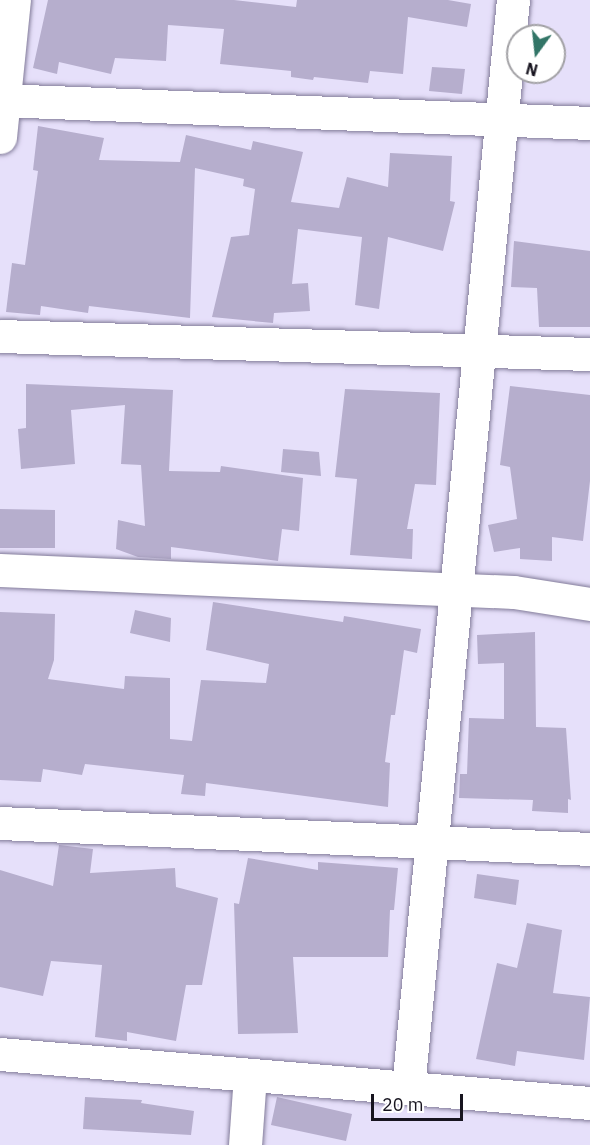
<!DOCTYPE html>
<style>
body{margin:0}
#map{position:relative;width:590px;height:1145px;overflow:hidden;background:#e6e0fa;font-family:"IBM Plex Sans",sans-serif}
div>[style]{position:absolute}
.building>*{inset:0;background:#b6aecd}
.roads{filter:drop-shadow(0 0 2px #827b99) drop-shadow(0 0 2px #827b99)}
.minor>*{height:33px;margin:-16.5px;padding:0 16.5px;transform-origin:16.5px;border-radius:16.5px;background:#fff}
span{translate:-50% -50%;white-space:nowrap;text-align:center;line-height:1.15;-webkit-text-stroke:6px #fff;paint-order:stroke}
.north{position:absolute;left:506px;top:24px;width:60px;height:60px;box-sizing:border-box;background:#fff;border:2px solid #a2a1a5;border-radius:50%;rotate:195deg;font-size:16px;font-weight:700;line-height:24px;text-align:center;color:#17141f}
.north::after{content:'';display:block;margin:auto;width:21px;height:27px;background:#327567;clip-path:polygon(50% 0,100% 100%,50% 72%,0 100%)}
.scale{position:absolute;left:371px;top:1094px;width:92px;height:27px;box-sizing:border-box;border:3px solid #17141f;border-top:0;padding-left:8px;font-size:18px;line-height:21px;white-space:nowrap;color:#17141f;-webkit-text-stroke:4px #fff;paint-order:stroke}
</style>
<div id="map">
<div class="building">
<i style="clip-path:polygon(48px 0,234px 0,296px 7px,297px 0,448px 0,471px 4px,467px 27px,408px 17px,403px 74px,370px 71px,368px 83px,314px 77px,313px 80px,291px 77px,291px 71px,220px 64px,224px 29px,168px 25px,166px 61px,115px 58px,111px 74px,59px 62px,57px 74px,33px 68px)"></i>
<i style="clip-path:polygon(432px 67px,465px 69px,462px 94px,429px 91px)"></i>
<i style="clip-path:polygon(38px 126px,104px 138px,99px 160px,180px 162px,186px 135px,251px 150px,253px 141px,303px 152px,291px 202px,339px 208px,347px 177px,388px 187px,390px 153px,452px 156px,450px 201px,455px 202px,443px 251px,388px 237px,379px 309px,355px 305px,362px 237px,298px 229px,292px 284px,308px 283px,310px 311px,274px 313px,273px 323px,212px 317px,231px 237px,249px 235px,255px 189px,243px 186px,244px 179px,195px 168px,190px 318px,89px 306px,88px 313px,41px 306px,40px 315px,6px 312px,12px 263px,25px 265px,38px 171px,33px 170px)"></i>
<i style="clip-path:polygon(514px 241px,590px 251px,590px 327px,539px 327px,537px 288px,511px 287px)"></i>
<i style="clip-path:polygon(26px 384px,173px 390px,169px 471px,220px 472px,221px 466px,303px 478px,299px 531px,282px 529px,278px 561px,171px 547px,171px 559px,138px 557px,116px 549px,118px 520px,145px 526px,141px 465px,121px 464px,125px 405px,71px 410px,75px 464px,21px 469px,18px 429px,26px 428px)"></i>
<i style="clip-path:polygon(510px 386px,590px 395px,590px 481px,583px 541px,552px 537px,552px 561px,520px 559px,520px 548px,494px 552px,488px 525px,517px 519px,510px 467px,500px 465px)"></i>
<i style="clip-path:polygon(345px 389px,440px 393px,436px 485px,415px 484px,407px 529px,413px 529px,412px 559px,350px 555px,357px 479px,335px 477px)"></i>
<i style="clip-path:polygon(283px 449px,319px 452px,321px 476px,281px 472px)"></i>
<i style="clip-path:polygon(0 509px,55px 510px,55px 548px,0 548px)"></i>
<i style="clip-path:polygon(213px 602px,343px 622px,344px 616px,421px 629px,417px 653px,404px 650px,395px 715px,391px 715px,385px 762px,390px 763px,388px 807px,206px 783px,205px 796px,181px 794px,184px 775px,85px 764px,82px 775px,43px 769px,41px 782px,0 780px,0 612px,55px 614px,54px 660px,48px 679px,124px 689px,125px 676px,170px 678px,170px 739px,192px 741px,201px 680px,266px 683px,269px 664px,206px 650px)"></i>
<i style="clip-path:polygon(135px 610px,171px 618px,170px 642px,130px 633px)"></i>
<i style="clip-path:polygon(535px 632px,536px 727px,566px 728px,571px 800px,568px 799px,568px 813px,532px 811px,533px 800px,459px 798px,460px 774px,467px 774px,469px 718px,504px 719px,504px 663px,478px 664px,477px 635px)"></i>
<i style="clip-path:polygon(59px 845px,93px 849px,90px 873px,175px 868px,176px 887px,218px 898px,202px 985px,186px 985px,176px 1041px,127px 1032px,127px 1041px,95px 1037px,102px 965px,51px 961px,43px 996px,0 987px,0 870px,53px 886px)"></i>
<i style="clip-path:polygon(248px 858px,318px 870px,318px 862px,398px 868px,394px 910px,390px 910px,388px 957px,293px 957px,298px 1033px,238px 1034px,234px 903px,239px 904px)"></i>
<i style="clip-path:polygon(477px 874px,519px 880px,516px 905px,474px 898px)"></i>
<i style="clip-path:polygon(527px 923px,562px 930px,553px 993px,590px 997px,584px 1060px,517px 1051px,515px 1066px,476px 1059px,497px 963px,517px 968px)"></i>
<i style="clip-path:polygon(85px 1097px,142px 1100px,141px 1103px,194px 1111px,191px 1135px,83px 1129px)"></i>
<i style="clip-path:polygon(277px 1097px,352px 1114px,346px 1141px,271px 1125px)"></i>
</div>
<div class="roads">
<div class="minor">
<i style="left:0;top:100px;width:590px;rotate:2.23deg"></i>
<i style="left:0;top:137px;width:138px;rotate:-84.2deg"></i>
<i style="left:0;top:336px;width:590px;rotate:1.75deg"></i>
<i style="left:0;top:570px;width:514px;rotate:2.45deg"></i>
<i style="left:514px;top:592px;width:77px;rotate:9deg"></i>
<i style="left:0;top:823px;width:591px;rotate:2.52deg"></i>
<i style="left:0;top:1054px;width:592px;rotate:4.75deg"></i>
<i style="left:408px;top:1088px;width:1093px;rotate:-84.49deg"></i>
<i style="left:245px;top:1145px;width:70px;rotate:-85.9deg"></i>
</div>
</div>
<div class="north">N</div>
<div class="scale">20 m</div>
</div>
